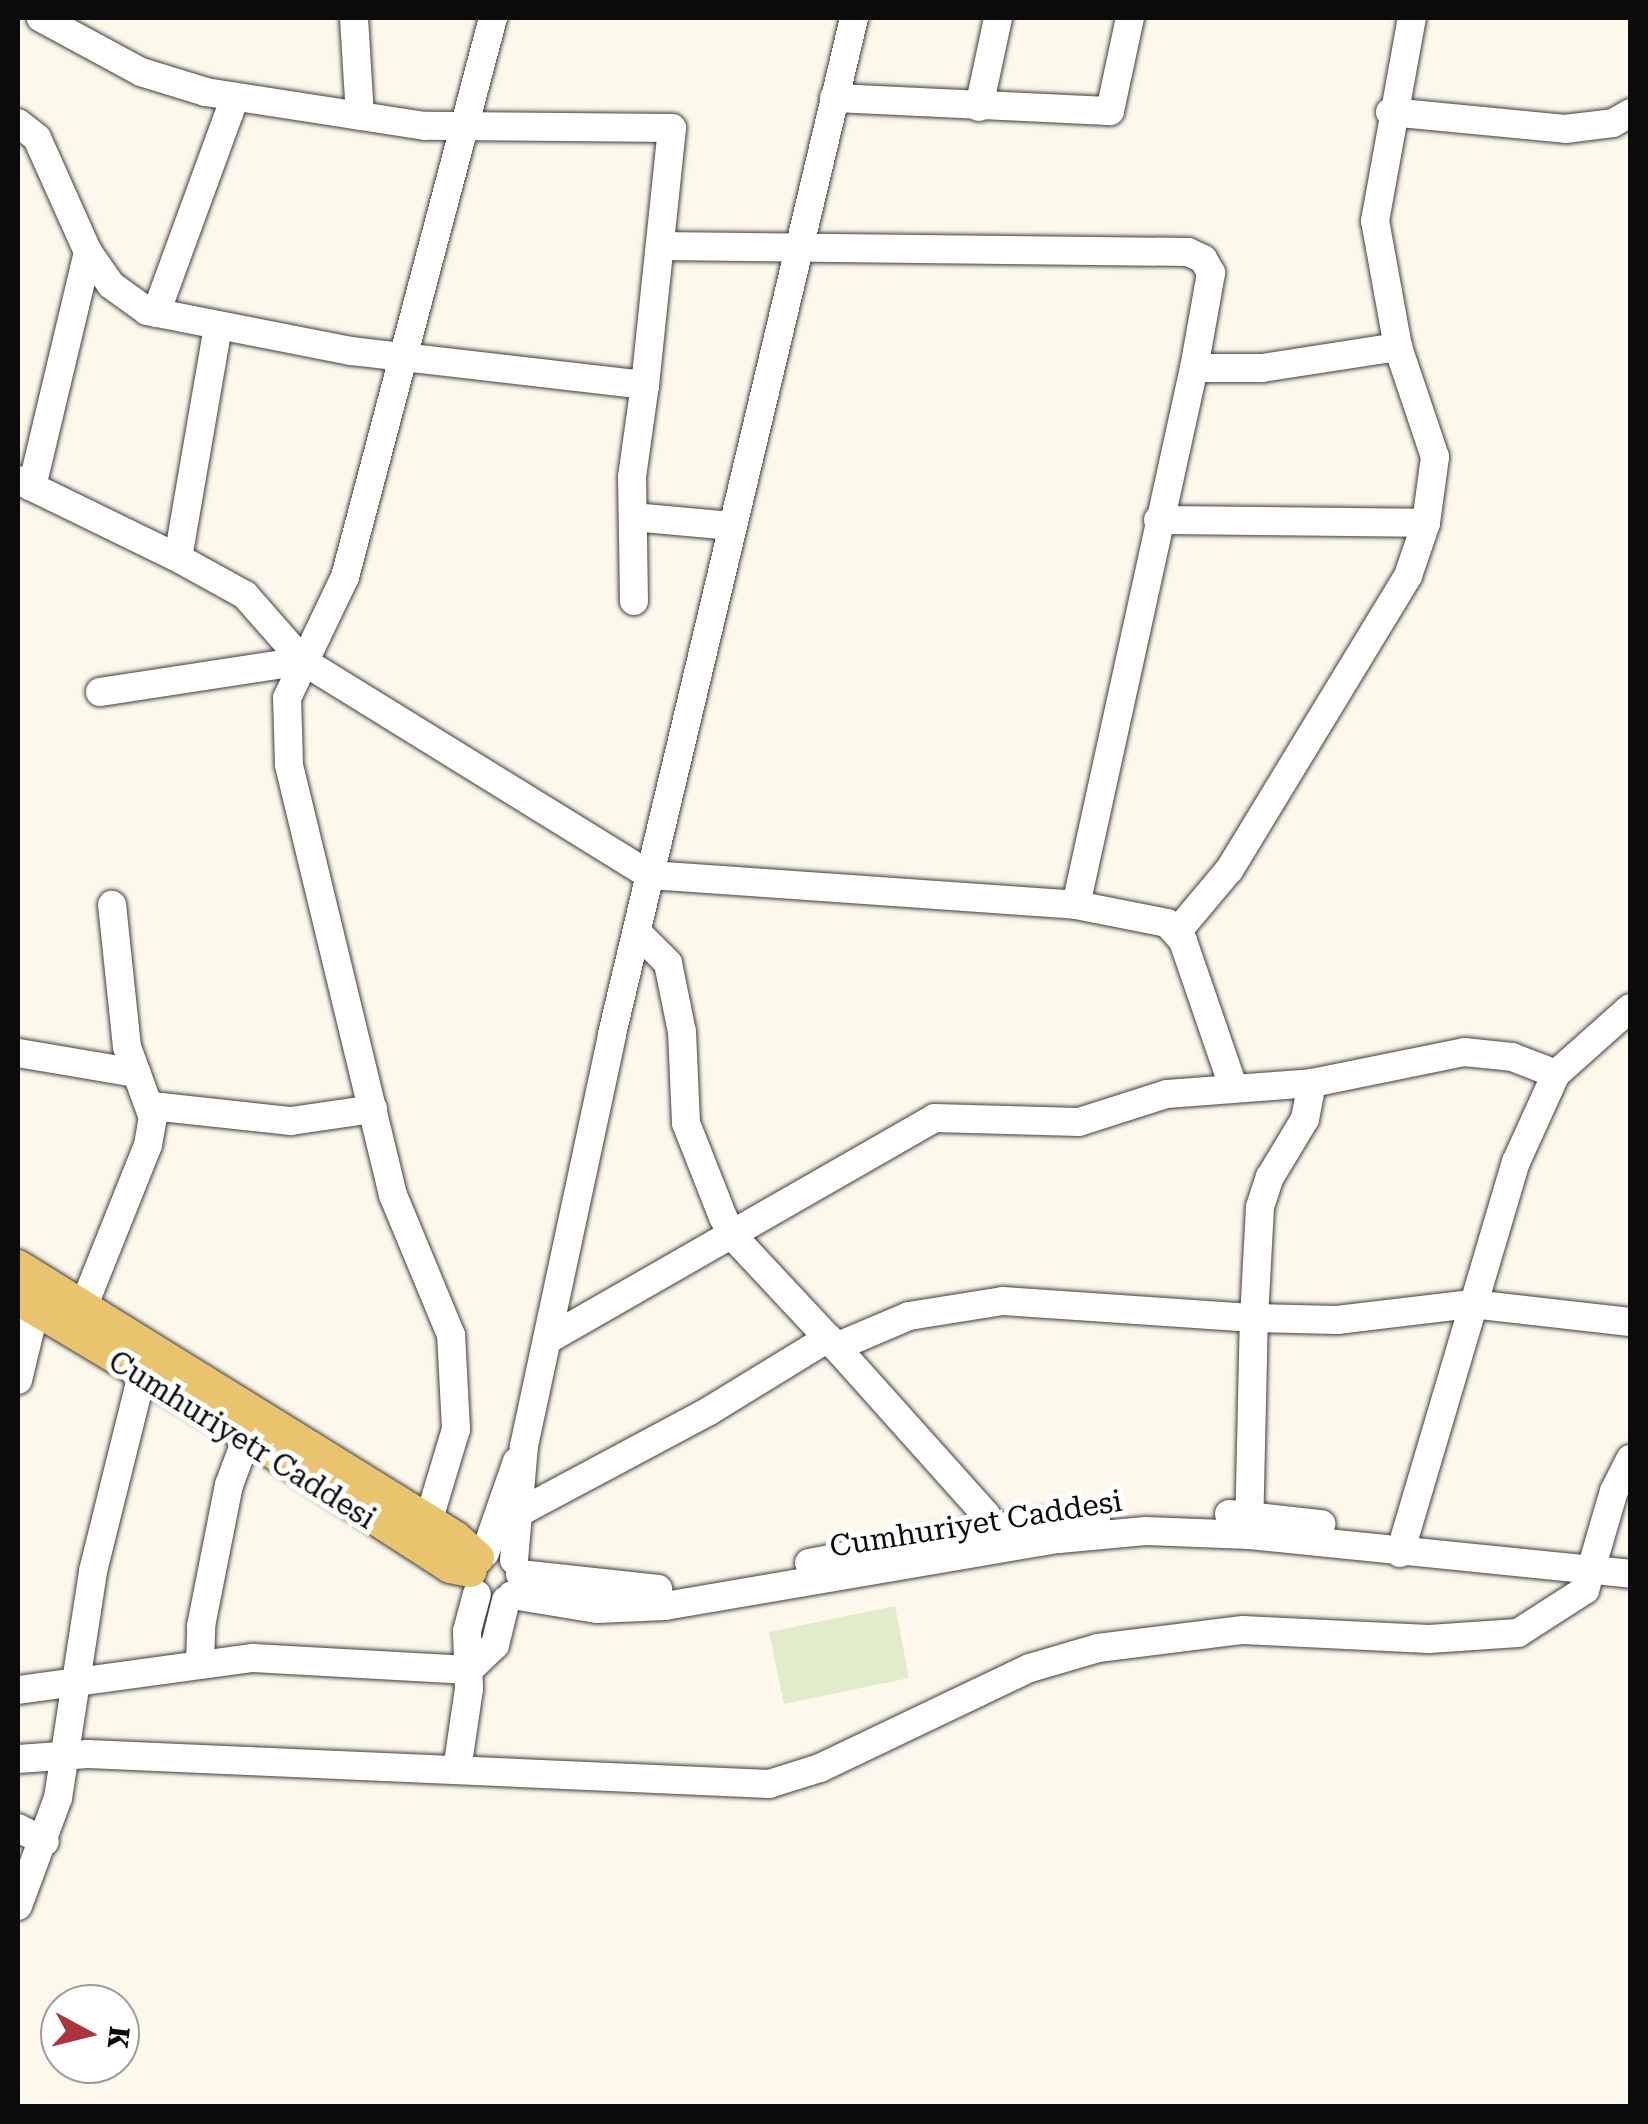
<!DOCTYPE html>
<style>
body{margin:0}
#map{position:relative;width:1648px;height:2124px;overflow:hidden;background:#fdf8ec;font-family:"Roboto Serif",serif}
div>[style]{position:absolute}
.pitch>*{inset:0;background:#e2ecca}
.roads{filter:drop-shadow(0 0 2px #3e3e3e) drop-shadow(0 0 2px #3e3e3e)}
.minor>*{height:28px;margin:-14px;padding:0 14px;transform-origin:14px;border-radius:14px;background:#fff}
.major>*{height:32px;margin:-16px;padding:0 16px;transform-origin:16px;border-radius:16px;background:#eac36f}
span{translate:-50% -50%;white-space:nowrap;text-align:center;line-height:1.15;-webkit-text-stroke:10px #fff;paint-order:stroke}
.street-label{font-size:30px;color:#0b0b0b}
.frame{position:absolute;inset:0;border:20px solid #0b0b0b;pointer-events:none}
.north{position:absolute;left:40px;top:1984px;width:100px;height:100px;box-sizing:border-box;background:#fff;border:2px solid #9d9d9d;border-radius:50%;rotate:97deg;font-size:28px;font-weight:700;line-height:40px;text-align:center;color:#0b0b0b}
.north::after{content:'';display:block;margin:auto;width:35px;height:45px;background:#ac3341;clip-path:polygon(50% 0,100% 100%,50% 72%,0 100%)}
</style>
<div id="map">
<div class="pitch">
<i style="clip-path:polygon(895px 1606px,909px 1678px,784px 1704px,769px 1632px)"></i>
</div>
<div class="roads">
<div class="minor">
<i style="left:354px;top:18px;width:98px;rotate:86.5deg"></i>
<i style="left:834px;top:98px;width:276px;rotate:2.7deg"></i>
<i style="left:1110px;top:111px;width:95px;rotate:-77.9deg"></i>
<i style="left:979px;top:107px;width:91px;rotate:-77.9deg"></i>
<i style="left:1390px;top:112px;width:176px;rotate:5.5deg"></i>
<i style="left:1565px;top:129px;width:48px;rotate:-7.1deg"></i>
<i style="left:1613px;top:123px;width:20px;rotate:-30deg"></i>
<i style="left:18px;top:123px;width:24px;rotate:38deg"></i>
<i style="left:37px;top:138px;width:125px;rotate:65.9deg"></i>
<i style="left:88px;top:252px;width:40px;rotate:55.1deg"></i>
<i style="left:111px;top:285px;width:44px;rotate:35.8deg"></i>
<i style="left:147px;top:311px;width:208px;rotate:11.1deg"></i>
<i style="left:351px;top:351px;width:296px;rotate:6.6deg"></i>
<i style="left:645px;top:385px;width:258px;rotate:-84deg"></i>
<i style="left:672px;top:128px;width:247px;rotate:-179.5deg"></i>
<i style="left:425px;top:126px;width:222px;rotate:-171.2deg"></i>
<i style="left:206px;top:92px;width:68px;rotate:-162.9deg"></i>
<i style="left:141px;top:72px;width:114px;rotate:-151.6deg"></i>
<i style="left:660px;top:246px;width:528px;rotate:0.65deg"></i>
<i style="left:1188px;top:252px;width:17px;rotate:25deg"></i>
<i style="left:1203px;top:259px;width:16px;rotate:60deg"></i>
<i style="left:1211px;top:273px;width:97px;rotate:100.1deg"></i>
<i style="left:156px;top:313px;width:230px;rotate:-69.9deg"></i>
<i style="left:1398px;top:347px;width:128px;rotate:-100.3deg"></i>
<i style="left:1375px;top:221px;width:206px;rotate:-79.7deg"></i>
<i style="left:18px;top:480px;width:178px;rotate:26deg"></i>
<i style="left:178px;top:558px;width:234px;rotate:-80.2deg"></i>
<i style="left:32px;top:487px;width:242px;rotate:-76.6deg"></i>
<i style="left:633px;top:517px;width:99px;rotate:5.2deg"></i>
<i style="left:1158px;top:520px;width:268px;rotate:0.6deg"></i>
<i style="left:178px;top:558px;width:77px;rotate:28.9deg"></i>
<i style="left:245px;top:595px;width:88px;rotate:48.7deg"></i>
<i style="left:303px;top:661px;width:408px;rotate:31.7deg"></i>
<i style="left:650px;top:875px;width:427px;rotate:4deg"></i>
<i style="left:1076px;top:905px;width:93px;rotate:11.2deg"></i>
<i style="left:1167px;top:923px;width:24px;rotate:48deg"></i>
<i style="left:1183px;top:941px;width:153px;rotate:71deg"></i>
<i style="left:634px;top:601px;width:124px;rotate:-90.9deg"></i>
<i style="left:632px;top:477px;width:93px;rotate:-82deg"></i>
<i style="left:100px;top:692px;width:205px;rotate:-8.7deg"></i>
<i style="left:1076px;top:905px;width:550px;rotate:-77.61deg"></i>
<i style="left:1194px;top:368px;width:68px"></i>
<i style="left:1262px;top:368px;width:138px;rotate:-8.8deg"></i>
<i style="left:1398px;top:347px;width:116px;rotate:71.4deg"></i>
<i style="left:1435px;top:457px;width:67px;rotate:97.8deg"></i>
<i style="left:1426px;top:523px;width:56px;rotate:108.8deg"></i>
<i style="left:1408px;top:576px;width:344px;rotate:121.3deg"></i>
<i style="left:1229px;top:870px;width:81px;rotate:130deg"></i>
<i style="left:18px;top:1053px;width:120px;rotate:9.6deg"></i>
<i style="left:152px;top:1106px;width:140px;rotate:6.2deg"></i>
<i style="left:291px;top:1121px;width:83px;rotate:-8.3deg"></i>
<i style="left:76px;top:1325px;width:194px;rotate:-68.2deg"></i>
<i style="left:148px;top:1145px;width:27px;rotate:-80deg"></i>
<i style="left:153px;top:1118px;width:76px;rotate:-110.1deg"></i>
<i style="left:127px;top:1047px;width:143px;rotate:-96deg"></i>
<i style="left:828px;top:1338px;width:237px;rotate:48.2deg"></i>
<i style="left:986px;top:1515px;width:30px;rotate:67deg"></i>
<i style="left:547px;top:1340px;width:446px;rotate:-29.8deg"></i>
<i style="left:934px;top:1118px;width:145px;rotate:1.6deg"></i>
<i style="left:1079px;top:1122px;width:92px;rotate:-17.7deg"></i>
<i style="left:1167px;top:1094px;width:145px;rotate:-4.3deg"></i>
<i style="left:1312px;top:1083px;width:155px;rotate:-11.5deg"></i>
<i style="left:1464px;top:1052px;width:48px;rotate:5.9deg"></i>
<i style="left:1512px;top:1057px;width:47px;rotate:21.1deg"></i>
<i style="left:836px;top:1347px;width:79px;rotate:-23deg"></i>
<i style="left:909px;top:1316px;width:95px;rotate:-9.1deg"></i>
<i style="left:1003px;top:1301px;width:252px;rotate:3.9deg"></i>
<i style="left:1254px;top:1318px;width:111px;rotate:-86.9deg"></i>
<i style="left:1260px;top:1207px;width:32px;rotate:-72deg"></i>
<i style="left:1270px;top:1177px;width:68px;rotate:-58.9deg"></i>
<i style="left:1305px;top:1119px;width:37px;rotate:-79deg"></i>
<i style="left:18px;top:1380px;width:94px;rotate:-76.4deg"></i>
<i style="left:522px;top:1511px;width:212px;rotate:-28.1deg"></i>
<i style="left:709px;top:1411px;width:140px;rotate:-31.5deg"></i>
<i style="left:828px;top:1338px;width:139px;rotate:-133deg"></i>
<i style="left:733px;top:1236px;width:21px;rotate:-118deg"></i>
<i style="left:723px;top:1217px;width:101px;rotate:-111.5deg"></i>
<i style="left:686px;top:1123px;width:91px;rotate:-92.5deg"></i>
<i style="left:682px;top:1032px;width:70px;rotate:-101.5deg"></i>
<i style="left:668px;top:963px;width:42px;rotate:-135deg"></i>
<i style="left:1229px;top:1514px;width:93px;rotate:6.2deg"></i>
<i style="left:428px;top:1522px;width:97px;rotate:-73.2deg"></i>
<i style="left:456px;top:1429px;width:94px;rotate:-93deg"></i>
<i style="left:451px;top:1335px;width:152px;rotate:-112.5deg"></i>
<i style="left:393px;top:1195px;width:443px;rotate:-103.6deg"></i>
<i style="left:289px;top:764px;width:66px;rotate:-91.7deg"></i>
<i style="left:287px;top:698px;width:134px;rotate:-64.4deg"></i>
<i style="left:345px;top:577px;width:578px;rotate:-75.17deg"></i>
<i style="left:1249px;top:1533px;width:215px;rotate:-88.7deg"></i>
<i style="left:1254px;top:1318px;width:83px;rotate:1.4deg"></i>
<i style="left:1337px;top:1320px;width:136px;rotate:-6.8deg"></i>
<i style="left:1472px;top:1304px;width:159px;rotate:6.5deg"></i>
<i style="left:485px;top:1553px;width:97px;rotate:-70.8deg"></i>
<i style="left:1400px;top:1553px;width:408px;rotate:-73.5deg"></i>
<i style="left:1516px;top:1162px;width:97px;rotate:-65.6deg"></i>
<i style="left:1556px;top:1074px;width:99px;rotate:-41.7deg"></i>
<i style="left:514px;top:1560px;width:114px;rotate:-85deg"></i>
<i style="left:524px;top:1446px;width:421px;rotate:-77.9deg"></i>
<i style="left:612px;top:1034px;width:1044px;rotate:-76.6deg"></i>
<i style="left:809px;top:1563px;width:187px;rotate:-10.8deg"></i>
<i style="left:993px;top:1528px;width:104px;rotate:-6.6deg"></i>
<i style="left:520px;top:1574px;width:139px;rotate:6.2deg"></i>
<i style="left:512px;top:1595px;width:86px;rotate:9.4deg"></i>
<i style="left:597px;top:1609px;width:68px;rotate:-2.5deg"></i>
<i style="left:665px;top:1606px;width:400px;rotate:-9.7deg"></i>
<i style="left:1059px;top:1539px;width:87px;rotate:-5.3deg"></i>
<i style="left:1146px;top:1531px;width:103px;rotate:2.2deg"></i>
<i style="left:1249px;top:1535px;width:383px;rotate:5.8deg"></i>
<i style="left:200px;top:1663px;width:37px;rotate:-88deg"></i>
<i style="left:201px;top:1626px;width:144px;rotate:-78.8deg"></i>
<i style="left:229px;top:1485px;width:72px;rotate:-69.5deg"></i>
<i style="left:18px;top:1690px;width:237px;rotate:-7.8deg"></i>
<i style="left:253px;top:1658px;width:216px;rotate:3.2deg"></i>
<i style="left:469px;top:1670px;width:36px;rotate:-44deg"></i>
<i style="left:495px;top:1645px;width:46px;rotate:-76.3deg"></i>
<i style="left:18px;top:1759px;width:70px;rotate:-4.1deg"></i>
<i style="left:88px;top:1754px;width:682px;rotate:2.52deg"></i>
<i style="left:769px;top:1784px;width:53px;rotate:-17.4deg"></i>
<i style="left:820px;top:1768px;width:233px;rotate:-25.5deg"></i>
<i style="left:1030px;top:1668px;width:71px;rotate:-16.4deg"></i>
<i style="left:1098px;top:1648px;width:146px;rotate:-7.1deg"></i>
<i style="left:1243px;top:1630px;width:186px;rotate:2.8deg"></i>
<i style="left:1429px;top:1639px;width:89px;rotate:-3.9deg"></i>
<i style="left:1518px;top:1633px;width:80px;rotate:-32.7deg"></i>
<i style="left:1585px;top:1590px;width:103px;rotate:-73.7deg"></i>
<i style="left:1614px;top:1491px;width:36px;rotate:-63deg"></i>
<i style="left:457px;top:1770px;width:82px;rotate:-81.6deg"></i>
<i style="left:469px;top:1689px;width:58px;rotate:-92deg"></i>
<i style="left:467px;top:1631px;width:38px;rotate:-75deg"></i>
<i style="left:18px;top:1828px;width:30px;rotate:27deg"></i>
<i style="left:18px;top:1906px;width:115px;rotate:-69.7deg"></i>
<i style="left:58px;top:1798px;width:230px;rotate:-81.2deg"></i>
<i style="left:93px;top:1571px;width:199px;rotate:-76deg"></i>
</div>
<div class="major">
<i style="left:18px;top:1266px;width:514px;rotate:31.8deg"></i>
<i style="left:455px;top:1537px;width:31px;rotate:42deg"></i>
<i style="left:18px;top:1299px;width:263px;rotate:30.9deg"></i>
<i style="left:244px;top:1434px;width:245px;rotate:32.8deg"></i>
<i style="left:450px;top:1567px;width:21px;rotate:11deg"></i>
</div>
</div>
<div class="street-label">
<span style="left:242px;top:1440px;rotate:32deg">Cumhuriyetr Caddesi</span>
<span style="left:976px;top:1524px;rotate:-9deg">Cumhuriyet Caddesi</span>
</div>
<div class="frame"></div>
<div class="north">K</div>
</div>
